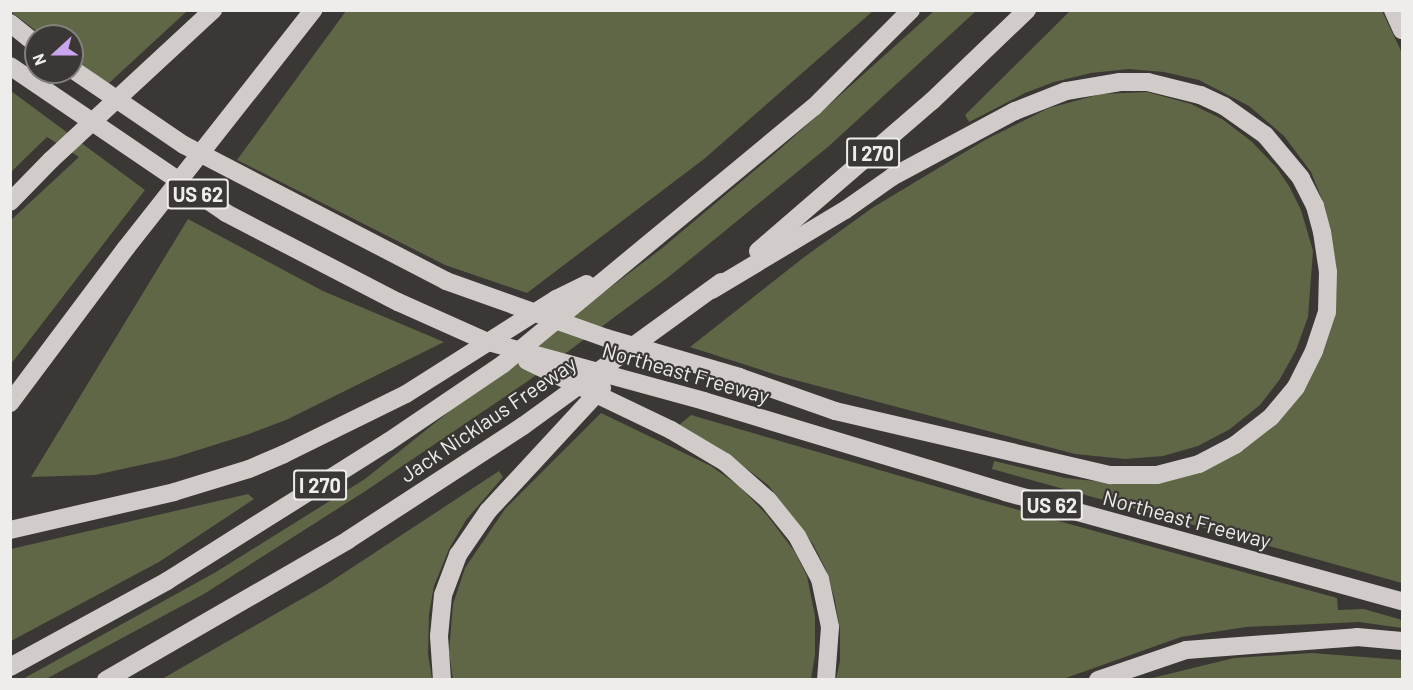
<!DOCTYPE html>
<style>
body{margin:0}
#map{position:relative;width:1413px;height:690px;overflow:hidden;background:#3a3734;font-family:Barlow,sans-serif}
div>[style]{position:absolute}
.green>*{inset:0;background:#606746}
.highway>*{height:18px;margin:-9px;padding:0 9px;transform-origin:9px;border-radius:9px;background:#d1ccc9}
span{translate:-50% -50%;white-space:nowrap;text-align:center;line-height:1.15;-webkit-text-stroke:4.5px #3a3734;paint-order:stroke}
.shield-label span{padding:2px 4px;background:#3a3734;border:2px solid;border-radius:4px;-webkit-text-stroke-width:0}
.shield-label{font-size:20px;color:#efedeb;font-weight:700}
.street-label{font-size:21px;color:#efedeb}
.frame{position:absolute;inset:0;border:12px solid #efedeb;pointer-events:none}
.north{position:absolute;left:24px;top:24px;width:60px;height:60px;box-sizing:border-box;background:#3a3734;border:2px solid #82807d;border-radius:50%;rotate:249deg;font-size:16px;font-weight:700;line-height:24px;text-align:center;color:#efedeb}
.north::after{content:'';display:block;margin:auto;width:21px;height:27px;background:#c8a5ee;clip-path:polygon(50% 0,100% 100%,50% 72%,0 100%)}
</style>
<div id="map">
<div class="green">
<i style="clip-path:polygon(10px 11px,187px 11px,108px 84px,72px 58px,72px 36px,43px 36px)"></i>
<i style="clip-path:polygon(346px 11px,346px 10px,873px 11px,704px 159px,527px 293px,445px 265px,237px 160px)"></i>
<i style="clip-path:polygon(934px 11px,976px 11px,829px 146px,666px 279px,528px 381px,367px 490px,204px 594px,46px 679px,21px 680px,216px 572px,365px 479px,501px 370px,661px 249px,780px 149px)"></i>
<i style="clip-path:polygon(1070px 11px,1382px 11px,1402px 53px,1402px 583px,992px 469px,994px 461px,1065px 478px,1114px 483px,1150px 483px,1289px 408px,1337px 272px,1325px 207px,1311px 172px,1284px 136px,1249px 106px,1199px 80px,1164px 72px,1129px 69px,1091px 73px,1054px 82px,1025px 93px,969px 122px,965px 115px)"></i>
<i style="clip-path:polygon(11px 91px,145px 190px,11px 364px,10px 221px,79px 157px,47px 137px,11px 172px)"></i>
<i style="clip-path:polygon(1147px 92px,1191px 104px,1222px 119px,1251px 141px,1276px 167px,1289px 186px,1301px 210px,1313px 251px,1308px 317px,1296px 350px,1280px 379px,1260px 405px,1230px 429px,1198px 446px,1163px 456px,1125px 459px,1075px 454px,780px 376px,690px 347px,803px 258px,872px 208px,985px 140px,1049px 108px,1101px 94px)"></i>
<i style="clip-path:polygon(188px 219px,323px 291px,444px 342px,286px 420px,249px 434px,173px 458px,95px 475px,31px 477px)"></i>
<i style="clip-path:polygon(601px 413px,711px 466px,739px 486px,767px 515px,795px 552px,807px 576px,815px 616px,815px 655px,811px 679px,453px 680px,449px 652px,453px 604px,465px 568px,505px 509px)"></i>
<i style="clip-path:polygon(691px 415px,986px 501px,1337px 598px,1338px 610px,1364px 609px,1402px 620px,1402px 628px,1359px 622px,1246px 627px,1181px 637px,1063px 679px,836px 679px,840px 661px,840px 630px,835px 601px,827px 572px,813px 544px,768px 485px,738px 462px,679px 425px)"></i>
<i style="clip-path:polygon(499px 471px,503px 477px,466px 520px,449px 549px,434px 586px,429px 614px,428px 654px,432px 679px,162px 679px,324px 586px)"></i>
<i style="clip-path:polygon(248px 494px,254px 499px,159px 562px,11px 641px,11px 549px)"></i>
<i style="clip-path:polygon(1312px 653px,1402px 660px,1402px 679px,1148px 679px,1234px 658px)"></i>
</div>
<div class="highway">
<i style="left:1393px;top:10px;width:22px;rotate:66deg"></i>
<i style="left:10px;top:23px;width:33px;rotate:39deg"></i>
<i style="left:10px;top:66px;width:261px;rotate:34.2deg"></i>
<i style="left:226px;top:213px;width:194px;rotate:27.4deg"></i>
<i style="left:398px;top:302px;width:95px;rotate:24.1deg"></i>
<i style="left:485px;top:341px;width:227px;rotate:15.3deg"></i>
<i style="left:704px;top:401px;width:314px;rotate:16.8deg"></i>
<i style="left:1005px;top:492px;width:412px;rotate:15.4deg"></i>
<i style="left:72px;top:69px;width:135px;rotate:34.2deg"></i>
<i style="left:184px;top:145px;width:295px;rotate:27.4deg"></i>
<i style="left:446px;top:281px;width:170px;rotate:19.6deg"></i>
<i style="left:606px;top:338px;width:139px;rotate:16.3deg"></i>
<i style="left:739px;top:377px;width:102px;rotate:19.5deg"></i>
<i style="left:835px;top:411px;width:283px;rotate:13.1deg"></i>
<i style="left:1111px;top:475px;width:46px"></i>
<i style="left:1157px;top:475px;width:43px;rotate:-14.7deg"></i>
<i style="left:1199px;top:464px;width:41px;rotate:-27.8deg"></i>
<i style="left:1235px;top:445px;width:46px;rotate:-37.9deg"></i>
<i style="left:1271px;top:417px;width:39px;rotate:-50deg"></i>
<i style="left:1296px;top:387px;width:40px;rotate:-63.4deg"></i>
<i style="left:1314px;top:351px;width:41px;rotate:-71.6deg"></i>
<i style="left:1327px;top:312px;width:40px;rotate:-88.6deg"></i>
<i style="left:1328px;top:272px;width:40px;rotate:-98.5deg"></i>
<i style="left:1322px;top:232px;width:27px;rotate:-105deg"></i>
<i style="left:1315px;top:206px;width:31px;rotate:-117deg"></i>
<i style="left:1301px;top:178px;width:56px;rotate:-129.9deg"></i>
<i style="left:1265px;top:135px;width:50px;rotate:-144.7deg"></i>
<i style="left:1224px;top:106px;width:26px;rotate:-155deg"></i>
<i style="left:1200px;top:95px;width:54px;rotate:-166deg"></i>
<i style="left:1148px;top:82px;width:28px;rotate:180deg"></i>
<i style="left:1120px;top:82px;width:55px;rotate:170.5deg"></i>
<i style="left:1066px;top:91px;width:55px;rotate:158.6deg"></i>
<i style="left:1015px;top:111px;width:140px;rotate:151.8deg"></i>
<i style="left:892px;top:177px;width:57px;rotate:144.9deg"></i>
<i style="left:845px;top:210px;width:155px;rotate:149deg"></i>
<i style="left:10px;top:202px;width:59px;rotate:-45.7deg"></i>
<i style="left:51px;top:160px;width:221px;rotate:-42.8deg"></i>
<i style="left:758px;top:251px;width:230px;rotate:-40.8deg"></i>
<i style="left:932px;top:101px;width:132px;rotate:-43.8deg"></i>
<i style="left:527px;top:361px;width:160px;rotate:25.6deg"></i>
<i style="left:671px;top:430px;width:63px;rotate:30.7deg"></i>
<i style="left:725px;top:462px;width:57px;rotate:41.5deg"></i>
<i style="left:768px;top:500px;width:46px;rotate:51.1deg"></i>
<i style="left:797px;top:536px;width:49px;rotate:61.9deg"></i>
<i style="left:820px;top:579px;width:49px;rotate:78.2deg"></i>
<i style="left:830px;top:627px;width:53px;rotate:94.3deg"></i>
<i style="left:10px;top:403px;width:194px;rotate:-53.2deg"></i>
<i style="left:126px;top:248px;width:303px;rotate:-51.8deg"></i>
<i style="left:10px;top:530px;width:168px;rotate:-13deg"></i>
<i style="left:174px;top:492px;width:78px;rotate:-17deg"></i>
<i style="left:249px;top:469px;width:38px;rotate:-23deg"></i>
<i style="left:284px;top:454px;width:136px;rotate:-26.2deg"></i>
<i style="left:406px;top:394px;width:178px;rotate:-32.3deg"></i>
<i style="left:556px;top:299px;width:34px;rotate:-26deg"></i>
<i style="left:10px;top:667px;width:179px;rotate:-28.7deg"></i>
<i style="left:167px;top:581px;width:261px;rotate:-32.2deg"></i>
<i style="left:388px;top:442px;width:139px;rotate:-34.1deg"></i>
<i style="left:503px;top:364px;width:403px;rotate:-39.6deg"></i>
<i style="left:814px;top:107px;width:137px;rotate:-45deg"></i>
<i style="left:106px;top:680px;width:280px;rotate:-30deg"></i>
<i style="left:348px;top:540px;width:209px;rotate:-33.1deg"></i>
<i style="left:523px;top:426px;width:245px;rotate:-36deg"></i>
<i style="left:442px;top:680px;width:44px;rotate:-93.9deg"></i>
<i style="left:439px;top:636px;width:41px;rotate:-84.4deg"></i>
<i style="left:443px;top:595px;width:43px;rotate:-69.4deg"></i>
<i style="left:458px;top:555px;width:53px;rotate:-55.7deg"></i>
<i style="left:488px;top:511px;width:168px;rotate:-47.2deg"></i>
<i style="left:1098px;top:680px;width:93px;rotate:-18.8deg"></i>
<i style="left:1186px;top:650px;width:171px;rotate:-4.3deg"></i>
<i style="left:1357px;top:637px;width:45px;rotate:5.1deg"></i>
</div>
<div class="shield-label">
<span style="left:873px;top:153px">I 270</span>
<span style="left:198px;top:194px">US 62</span>
<span style="left:320px;top:485px">I 270</span>
<span style="left:1052px;top:505px">US 62</span>
</div>
<div class="street-label">
<span style="left:686px;top:373px;rotate:16deg">Northeast Freeway</span>
<span style="left:488px;top:419px;rotate:-34deg">Jack Nicklaus Freeway</span>
<span style="left:1187px;top:519px;rotate:15deg">Northeast Freeway</span>
</div>
<div class="frame"></div>
<div class="north">N</div>
</div>
